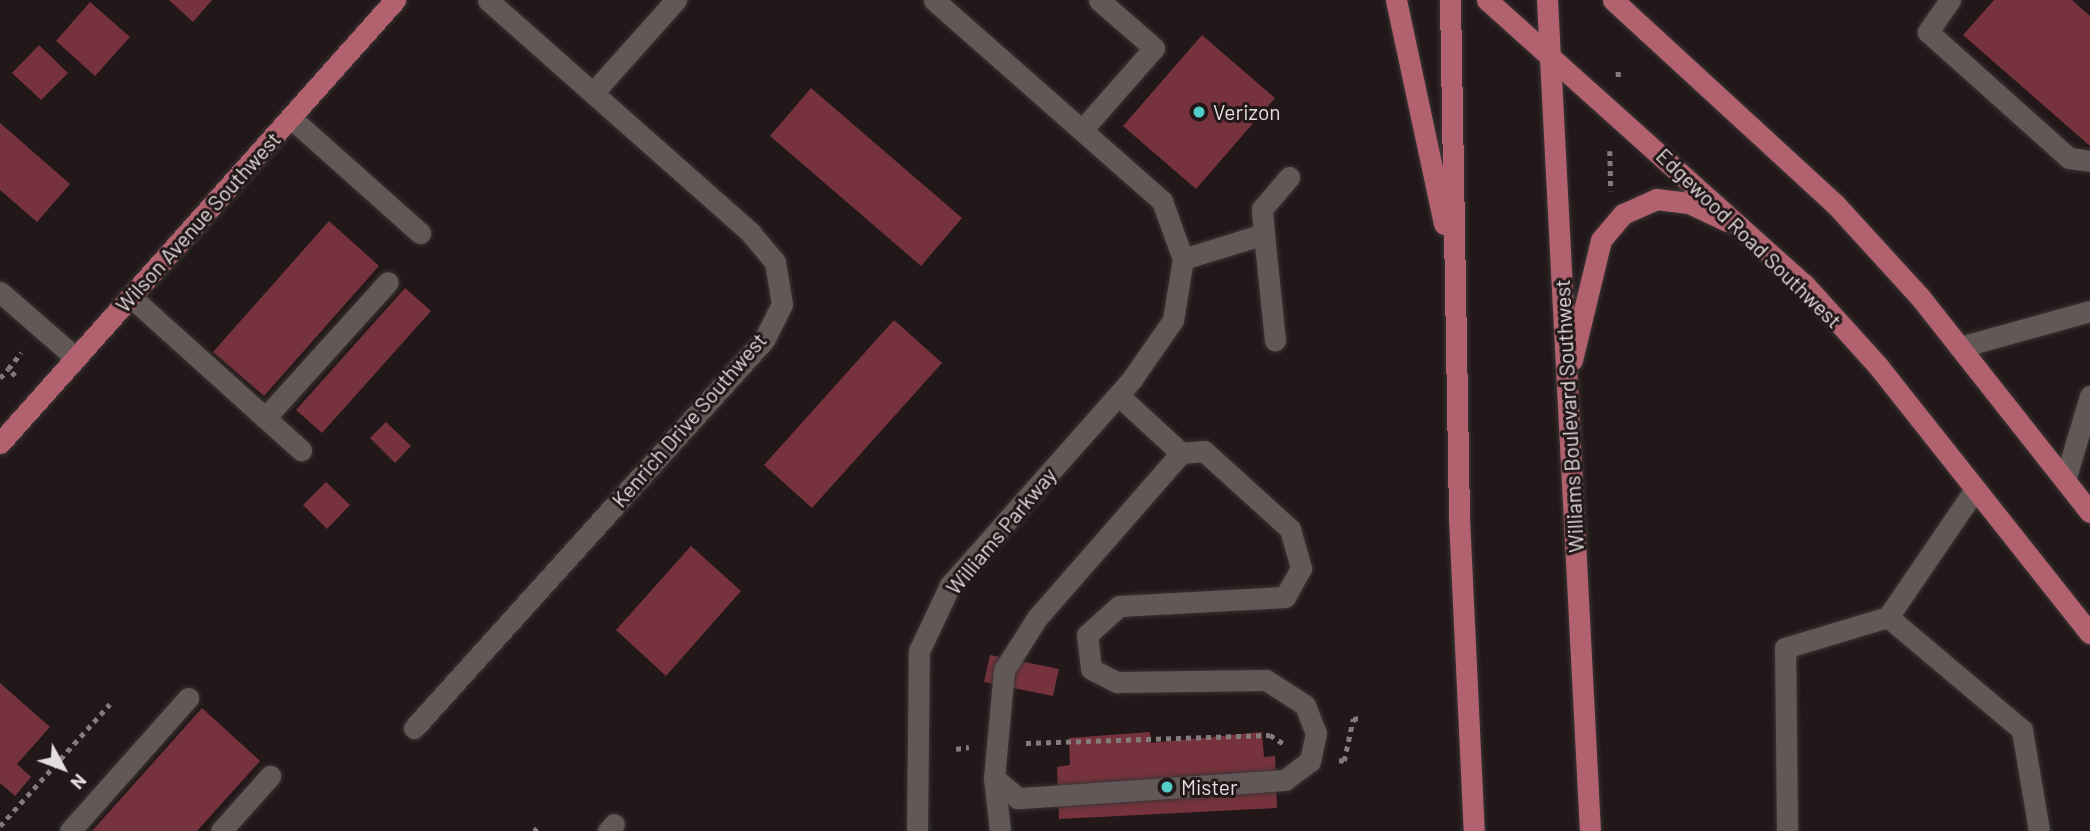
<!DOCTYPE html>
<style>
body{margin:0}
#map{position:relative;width:2090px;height:831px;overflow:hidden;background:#221819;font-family:Barlow,sans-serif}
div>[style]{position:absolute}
.building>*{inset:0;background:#76333d}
.path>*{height:4.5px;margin-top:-2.25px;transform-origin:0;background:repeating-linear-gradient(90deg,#847b7c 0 5px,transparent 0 10px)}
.roads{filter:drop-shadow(0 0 2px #3b3435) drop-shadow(0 0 2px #3b3435)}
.minor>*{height:21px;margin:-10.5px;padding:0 10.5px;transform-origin:10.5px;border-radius:10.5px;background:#635858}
.major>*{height:21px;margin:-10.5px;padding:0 10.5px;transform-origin:10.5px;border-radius:10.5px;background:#b2626e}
.dots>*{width:19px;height:19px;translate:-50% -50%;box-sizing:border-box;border:4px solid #221819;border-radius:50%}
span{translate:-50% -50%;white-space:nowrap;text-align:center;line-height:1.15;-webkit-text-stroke:6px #221819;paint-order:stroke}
.poi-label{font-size:21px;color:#e4ddde}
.left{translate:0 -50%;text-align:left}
.street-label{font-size:21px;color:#e4ddde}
.north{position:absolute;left:28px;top:733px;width:70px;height:70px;-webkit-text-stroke:5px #221819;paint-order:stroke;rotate:131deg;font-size:19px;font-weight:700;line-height:28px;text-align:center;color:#e4ddde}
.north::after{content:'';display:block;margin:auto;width:24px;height:32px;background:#e4ddde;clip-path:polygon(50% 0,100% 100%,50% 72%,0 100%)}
</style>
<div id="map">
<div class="building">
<i style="clip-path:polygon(169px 0,212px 0,193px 22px)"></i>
<i style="clip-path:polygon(1994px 0,2072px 0,2090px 16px,2090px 146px,1963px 35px)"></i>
<i style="clip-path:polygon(90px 2px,130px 37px,95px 76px,56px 41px)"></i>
<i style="clip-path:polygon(1202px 35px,1275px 98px,1196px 189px,1123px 126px)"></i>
<i style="clip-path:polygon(39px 45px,68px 73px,41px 100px,12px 73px)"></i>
<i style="clip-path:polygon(811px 88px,962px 218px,921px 266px,770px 136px)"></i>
<i style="clip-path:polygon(0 123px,70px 184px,37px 222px,0 190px)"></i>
<i style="clip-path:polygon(329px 221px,379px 266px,264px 396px,213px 352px)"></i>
<i style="clip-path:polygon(405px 288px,431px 311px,322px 433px,296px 410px)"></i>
<i style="clip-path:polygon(894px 320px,942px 363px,812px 508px,764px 465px)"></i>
<i style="clip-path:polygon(386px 422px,411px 446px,395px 463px,370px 438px)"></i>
<i style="clip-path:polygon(326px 482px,350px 505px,327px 529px,303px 505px)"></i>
<i style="clip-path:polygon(691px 546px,741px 591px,666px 676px,616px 630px)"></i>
<i style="clip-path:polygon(990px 655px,1059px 669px,1053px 696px,984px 682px)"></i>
<i style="clip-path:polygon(0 683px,50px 727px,17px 764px,31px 777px,15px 796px,0 783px)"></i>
<i style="clip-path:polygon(202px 708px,260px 761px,197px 831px,92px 831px)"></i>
<i style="clip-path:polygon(1150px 732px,1151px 743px,1262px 732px,1264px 757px,1275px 756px,1277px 808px,1059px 819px,1057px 767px,1070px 765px,1069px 738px)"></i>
</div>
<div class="path">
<i style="left:1618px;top:77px;width:10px;rotate:-90deg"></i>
<i style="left:1610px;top:151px;width:40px;rotate:88.6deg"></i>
<i style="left:15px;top:376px;width:10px;rotate:-135deg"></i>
<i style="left:8px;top:369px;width:21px;rotate:-51deg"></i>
<i style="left:0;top:378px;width:12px;rotate:-48deg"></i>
<i style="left:1026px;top:743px;width:244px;rotate:-1.9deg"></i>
<i style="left:1270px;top:735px;width:17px;rotate:33deg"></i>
<i style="left:956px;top:749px;width:13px;rotate:-9deg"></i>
<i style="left:1339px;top:760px;width:5px;rotate:11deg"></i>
<i style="left:1344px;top:761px;width:43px;rotate:-77.9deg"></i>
<i style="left:1353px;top:719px;width:8px;rotate:-7deg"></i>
<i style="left:0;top:826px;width:164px;rotate:-48deg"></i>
<i style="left:534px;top:831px;width:4px;rotate:-45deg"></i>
</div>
<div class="roads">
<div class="minor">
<i style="left:1950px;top:0;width:39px;rotate:125deg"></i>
<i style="left:1928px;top:32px;width:189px;rotate:41.8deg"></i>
<i style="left:2069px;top:158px;width:21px;rotate:8deg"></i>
<i style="left:593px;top:93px;width:125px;rotate:-48.3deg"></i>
<i style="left:291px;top:118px;width:173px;rotate:41.7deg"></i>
<i style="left:1082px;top:130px;width:109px;rotate:-48.7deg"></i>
<i style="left:1154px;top:48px;width:73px;rotate:-138.9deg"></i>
<i style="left:1264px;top:234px;width:25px;rotate:-95deg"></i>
<i style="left:1262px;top:209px;width:42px;rotate:-49.8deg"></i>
<i style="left:1183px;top:259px;width:85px;rotate:-17.2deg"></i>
<i style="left:1264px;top:234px;width:107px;rotate:84.1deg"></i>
<i style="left:0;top:292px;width:101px;rotate:41deg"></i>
<i style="left:131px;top:297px;width:229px;rotate:42deg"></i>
<i style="left:1960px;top:347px;width:135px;rotate:-15.5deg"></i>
<i style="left:1118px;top:395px;width:86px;rotate:42.6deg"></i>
<i style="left:1181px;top:453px;width:23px;rotate:-5deg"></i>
<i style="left:1204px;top:451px;width:116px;rotate:42.2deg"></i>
<i style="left:1290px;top:529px;width:41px;rotate:74.2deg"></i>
<i style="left:1301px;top:568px;width:33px;rotate:119deg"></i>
<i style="left:1285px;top:597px;width:166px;rotate:176.9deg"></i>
<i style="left:1119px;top:606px;width:43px;rotate:137.8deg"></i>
<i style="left:1087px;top:635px;width:34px;rotate:83deg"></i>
<i style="left:1091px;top:669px;width:29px;rotate:27deg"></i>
<i style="left:1117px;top:682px;width:149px;rotate:-0.8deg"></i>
<i style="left:1266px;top:680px;width:46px;rotate:32.7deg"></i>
<i style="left:1305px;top:705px;width:30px;rotate:69deg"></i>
<i style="left:1316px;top:733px;width:29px;rotate:102deg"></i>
<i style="left:1310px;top:761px;width:31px;rotate:143deg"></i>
<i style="left:1285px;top:780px;width:268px;rotate:176.1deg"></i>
<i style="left:1018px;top:798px;width:31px;rotate:-140deg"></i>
<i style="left:994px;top:778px;width:108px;rotate:-84.7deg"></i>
<i style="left:1004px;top:670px;width:62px;rotate:-57.6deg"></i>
<i style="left:1037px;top:618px;width:219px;rotate:-48.9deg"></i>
<i style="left:265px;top:418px;width:183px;rotate:-47.9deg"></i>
<i style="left:2065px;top:480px;width:88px;rotate:-73.4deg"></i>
<i style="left:1888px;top:617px;width:175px;rotate:40.1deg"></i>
<i style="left:2022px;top:730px;width:102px;rotate:80.4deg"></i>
<i style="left:414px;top:728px;width:523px;rotate:-47.95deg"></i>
<i style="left:764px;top:340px;width:40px;rotate:-63.4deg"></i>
<i style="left:782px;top:304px;width:43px;rotate:-99.5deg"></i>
<i style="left:775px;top:262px;width:38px;rotate:-130deg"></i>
<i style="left:751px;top:233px;width:351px;rotate:-138.5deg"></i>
<i style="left:994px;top:778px;width:53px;rotate:83.5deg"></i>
<i style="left:70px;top:831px;width:178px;rotate:-48.4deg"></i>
<i style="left:221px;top:831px;width:74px;rotate:-48.3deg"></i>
<i style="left:608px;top:831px;width:9px;rotate:-49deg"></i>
<i style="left:917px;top:831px;width:180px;rotate:-89.4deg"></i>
<i style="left:919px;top:651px;width:73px;rotate:-64.8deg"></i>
<i style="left:950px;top:585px;width:275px;rotate:-48.5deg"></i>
<i style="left:1132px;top:379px;width:72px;rotate:-55.2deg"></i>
<i style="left:1173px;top:320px;width:62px;rotate:-80.7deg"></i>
<i style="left:1183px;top:259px;width:62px;rotate:-109.9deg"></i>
<i style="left:1162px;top:201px;width:304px;rotate:-138.6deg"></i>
<i style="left:1787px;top:831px;width:183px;rotate:-90.6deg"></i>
<i style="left:1785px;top:648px;width:108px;rotate:-16.8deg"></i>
<i style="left:1888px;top:617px;width:153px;rotate:-55.7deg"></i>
</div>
<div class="major">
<i style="left:1396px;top:0;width:229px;rotate:77.9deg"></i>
<i style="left:1450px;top:0;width:518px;rotate:89deg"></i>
<i style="left:1459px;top:518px;width:313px;rotate:87.3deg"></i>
<i style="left:1487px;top:0;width:426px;rotate:41.9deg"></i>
<i style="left:1804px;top:284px;width:110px;rotate:47.9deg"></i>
<i style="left:1878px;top:366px;width:341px;rotate:51.6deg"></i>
<i style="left:1547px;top:0;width:832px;rotate:87.04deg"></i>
<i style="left:1613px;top:0;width:303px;rotate:42.6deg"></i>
<i style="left:1836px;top:205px;width:125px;rotate:47.6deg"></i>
<i style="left:1920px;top:297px;width:274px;rotate:51.7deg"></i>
<i style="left:1572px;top:360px;width:123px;rotate:-76.4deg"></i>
<i style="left:1601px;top:240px;width:34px;rotate:-50deg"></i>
<i style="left:1623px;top:214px;width:36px;rotate:-24deg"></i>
<i style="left:1656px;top:199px;width:33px;rotate:7deg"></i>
<i style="left:1689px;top:203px;width:42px;rotate:25.3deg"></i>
<i style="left:0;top:443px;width:594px;rotate:-48.28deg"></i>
</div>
</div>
<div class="dots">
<i style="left:1199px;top:112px;background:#53cdca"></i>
<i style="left:1167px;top:787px;background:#53cdca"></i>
</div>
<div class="poi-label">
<span class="left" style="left:1213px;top:112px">Verizon</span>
<span class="left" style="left:1181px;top:787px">Mister</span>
</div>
<div class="street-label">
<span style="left:198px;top:222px;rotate:-48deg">Wilson Avenue Southwest</span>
<span style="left:1749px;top:238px;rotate:44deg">Edgewood Road Southwest</span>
<span style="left:1569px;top:416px;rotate:-93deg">Williams Boulevard Southwest</span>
<span style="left:689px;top:420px;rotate:-49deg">Kenrich Drive Southwest</span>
<span style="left:1001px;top:531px;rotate:-50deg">Williams Parkway</span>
</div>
<div class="north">N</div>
</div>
